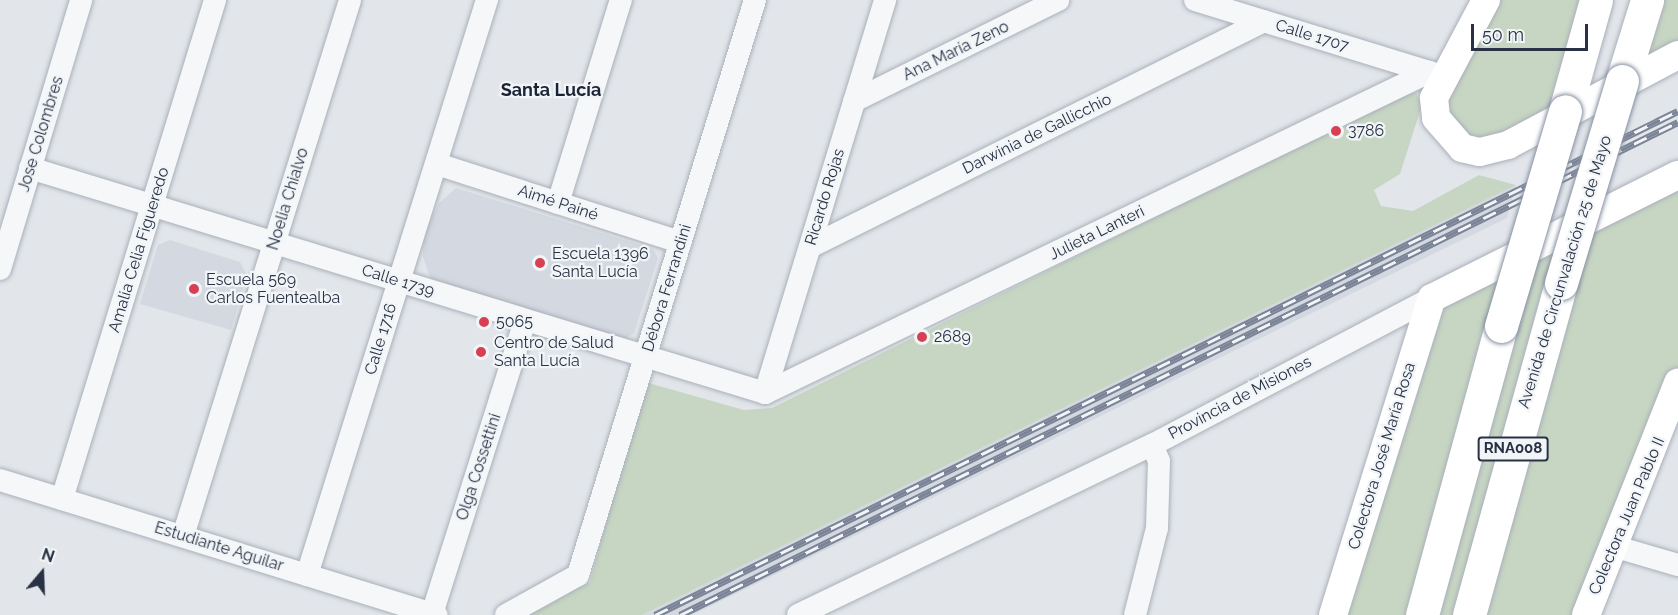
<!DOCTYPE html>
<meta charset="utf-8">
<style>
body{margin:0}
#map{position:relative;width:1678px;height:615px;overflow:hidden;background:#e2e6eb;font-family:Raleway,sans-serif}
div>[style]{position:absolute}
.built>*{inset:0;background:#d4d8e1}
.green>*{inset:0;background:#c7d6c3}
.roads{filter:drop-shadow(0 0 2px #aab0b9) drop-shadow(0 0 2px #aab0b9)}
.minor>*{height:22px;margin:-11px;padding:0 11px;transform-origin:11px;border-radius:11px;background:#f5f7f9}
.major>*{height:28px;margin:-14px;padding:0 14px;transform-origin:14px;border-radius:14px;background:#fff}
.highway>*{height:33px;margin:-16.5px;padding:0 16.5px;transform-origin:16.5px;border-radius:16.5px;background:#fff}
.rail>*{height:7px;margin-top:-3.5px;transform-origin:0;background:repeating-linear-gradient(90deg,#f2f5f8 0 14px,#7a8496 0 28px);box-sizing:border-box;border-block:2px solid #7a8496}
.bridges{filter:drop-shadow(0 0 2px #8892a3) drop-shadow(0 0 2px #8892a3)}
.highway-bridge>*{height:33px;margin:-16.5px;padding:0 16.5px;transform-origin:16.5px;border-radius:16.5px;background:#fff}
.dots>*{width:16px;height:16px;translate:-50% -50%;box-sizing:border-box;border:3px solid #f2f5f8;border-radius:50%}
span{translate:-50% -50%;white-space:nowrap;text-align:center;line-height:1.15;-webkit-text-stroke:4.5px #f2f5f8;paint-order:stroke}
.shield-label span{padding:2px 4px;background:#f2f5f8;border:2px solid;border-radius:4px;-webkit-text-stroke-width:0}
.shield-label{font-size:15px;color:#293245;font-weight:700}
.street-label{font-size:16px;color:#293245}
.poi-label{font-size:16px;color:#293245}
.left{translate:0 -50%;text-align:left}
.neighbourhood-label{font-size:18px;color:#1b2336;font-weight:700}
.north{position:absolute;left:12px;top:543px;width:60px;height:60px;-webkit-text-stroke:4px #f2f5f8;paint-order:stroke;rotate:19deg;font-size:16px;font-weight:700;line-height:24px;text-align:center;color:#293245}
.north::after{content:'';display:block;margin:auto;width:21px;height:27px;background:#293245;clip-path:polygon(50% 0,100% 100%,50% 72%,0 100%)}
.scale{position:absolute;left:1471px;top:24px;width:117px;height:27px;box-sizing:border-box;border:3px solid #293245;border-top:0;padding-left:8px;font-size:18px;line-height:21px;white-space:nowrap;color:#293245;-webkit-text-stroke:4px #f2f5f8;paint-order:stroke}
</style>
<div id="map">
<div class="built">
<i style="clip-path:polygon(1516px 185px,1507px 218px,692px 615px,642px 615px)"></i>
<i style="clip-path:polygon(456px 188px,653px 249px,658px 258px,634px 333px,620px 342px,432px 283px,423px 257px,424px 234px,439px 203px)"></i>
<i style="clip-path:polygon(170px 240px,240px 262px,247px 275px,231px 330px,140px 304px,158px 245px)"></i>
</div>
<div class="green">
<i style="clip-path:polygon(1486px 0,1596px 0,1565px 111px,1508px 145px,1447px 136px,1444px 76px)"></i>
<i style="clip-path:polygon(1647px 0,1678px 0,1678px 55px,1639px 76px)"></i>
<i style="clip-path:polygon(1416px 93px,1422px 105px,1400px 174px,1374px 190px,1381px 206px,1413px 211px,1479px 175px,1516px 185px,642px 615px,528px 615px,590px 582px,645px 382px,744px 410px,772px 408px,1402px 94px)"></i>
<i style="clip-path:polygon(1678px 175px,1678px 383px,1586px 615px,1333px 615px,1432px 298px)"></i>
</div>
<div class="roads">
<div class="minor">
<i style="left:1195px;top:0;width:252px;rotate:17.1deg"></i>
<i style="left:854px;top:101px;width:228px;rotate:-26.3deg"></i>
<i style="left:437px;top:164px;width:255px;rotate:17.8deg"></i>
<i style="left:30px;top:168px;width:769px;rotate:17.02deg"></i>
<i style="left:558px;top:203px;width:213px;rotate:-72.8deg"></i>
<i style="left:810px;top:247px;width:507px;rotate:-26.46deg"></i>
<i style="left:0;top:269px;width:281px;rotate:-73.2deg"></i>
<i style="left:765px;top:393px;width:738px;rotate:-25.8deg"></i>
<i style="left:765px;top:393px;width:411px;rotate:-73deg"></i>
<i style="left:0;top:480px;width:457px;rotate:17.2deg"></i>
<i style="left:62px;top:499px;width:522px;rotate:-72.95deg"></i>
<i style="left:183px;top:536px;width:561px;rotate:-72.69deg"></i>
<i style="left:1613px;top:546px;width:68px;rotate:16.3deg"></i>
<i style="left:307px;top:575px;width:603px;rotate:-72.62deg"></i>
<i style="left:432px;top:614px;width:308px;rotate:-72.4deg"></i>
<i style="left:506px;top:615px;width:82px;rotate:-29.1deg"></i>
<i style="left:578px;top:575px;width:602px;rotate:-72.89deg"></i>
<i style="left:798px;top:615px;width:393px;rotate:-25.7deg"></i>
<i style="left:1152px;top:445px;width:316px;rotate:-27.7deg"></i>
<i style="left:1135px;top:615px;width:90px;rotate:-75.8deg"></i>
<i style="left:1157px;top:528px;width:67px;rotate:-88.3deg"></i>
<i style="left:1159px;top:461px;width:17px;rotate:-114deg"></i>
</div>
<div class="major">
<i style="left:1486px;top:0;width:111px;rotate:118deg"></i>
<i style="left:1434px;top:98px;width:20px;rotate:84deg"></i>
<i style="left:1436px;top:118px;width:40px;rotate:49deg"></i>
<i style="left:1462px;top:148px;width:18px;rotate:13deg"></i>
<i style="left:1480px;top:152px;width:29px;rotate:-14deg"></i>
<i style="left:1508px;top:145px;width:192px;rotate:-27.9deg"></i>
<i style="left:1333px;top:615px;width:332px;rotate:-72.7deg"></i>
<i style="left:1432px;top:298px;width:275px;rotate:-26.6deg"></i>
<i style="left:1586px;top:615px;width:250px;rotate:-68.4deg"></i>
</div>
<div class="highway">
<i style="left:1622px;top:81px;width:85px;rotate:-72.8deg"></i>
<i style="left:1565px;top:111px;width:115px;rotate:-74.4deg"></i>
<i style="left:1422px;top:615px;width:300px;rotate:-74.7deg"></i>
<i style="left:1469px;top:615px;width:345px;rotate:-74.5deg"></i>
</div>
</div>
<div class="rail">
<i style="left:655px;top:615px;width:1140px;rotate:-26.23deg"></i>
<i style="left:680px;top:615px;width:1113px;rotate:-26.29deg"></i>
</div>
<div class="bridges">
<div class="highway-bridge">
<i style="left:1561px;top:283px;width:211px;rotate:-73.2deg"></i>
<i style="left:1501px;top:326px;width:224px;rotate:-73.4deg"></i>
</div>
</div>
<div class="dots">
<i style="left:1336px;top:131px;background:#d74053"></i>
<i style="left:540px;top:263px;background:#d74053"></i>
<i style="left:194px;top:289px;background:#d74053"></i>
<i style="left:484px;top:322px;background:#d74053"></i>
<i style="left:922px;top:337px;background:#d74053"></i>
<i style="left:481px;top:352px;background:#d74053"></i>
</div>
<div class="shield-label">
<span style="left:1513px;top:449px">RNA008</span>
</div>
<div class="street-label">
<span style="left:1312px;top:36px;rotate:17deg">Calle 1707</span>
<span style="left:956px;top:51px;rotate:-26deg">Ana María Zeno</span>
<span style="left:41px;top:134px;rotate:-73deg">Jose Colombres</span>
<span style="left:1037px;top:134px;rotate:-26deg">Darwinia de Gallicchio</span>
<span style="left:825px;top:197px;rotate:-73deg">Ricardo Rojas</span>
<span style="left:288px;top:199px;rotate:-73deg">Noelia Chialvo</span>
<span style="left:558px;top:203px;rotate:18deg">Aimé Painé</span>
<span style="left:1097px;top:233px;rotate:-26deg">Julieta Lanteri</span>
<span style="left:139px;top:250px;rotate:-73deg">Amalia Celia Figueredo</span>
<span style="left:1565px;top:272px;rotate:-73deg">Avenida de Circunvalación 25 de Mayo</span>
<span style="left:398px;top:281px;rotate:17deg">Calle 1739</span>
<span style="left:667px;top:288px;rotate:-73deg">Débora Ferrandini</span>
<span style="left:381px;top:339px;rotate:-73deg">Calle 1716</span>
<span style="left:1240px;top:398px;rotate:-28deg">Provincia de Misiones</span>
<span style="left:1382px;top:456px;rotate:-73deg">Colectora José María Rosa</span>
<span style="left:479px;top:467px;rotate:-72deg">Olga Cossettini</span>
<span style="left:1627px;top:516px;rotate:-67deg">Colectora Juan Pablo II</span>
<span style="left:219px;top:547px;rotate:17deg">Estudiante Aguilar</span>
</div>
<div class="poi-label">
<span class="left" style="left:1348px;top:131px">3786</span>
<span class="left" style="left:552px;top:263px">Escuela 1396<br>Santa Lucía</span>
<span class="left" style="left:206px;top:289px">Escuela 569<br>Carlos Fuentealba</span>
<span class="left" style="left:496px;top:322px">5065</span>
<span class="left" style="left:934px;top:337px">2689</span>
<span class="left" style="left:494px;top:352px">Centro de Salud<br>Santa Lucía</span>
</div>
<div class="neighbourhood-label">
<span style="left:551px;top:90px">Santa Lucía</span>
</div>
<div class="north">N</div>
<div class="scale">50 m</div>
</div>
